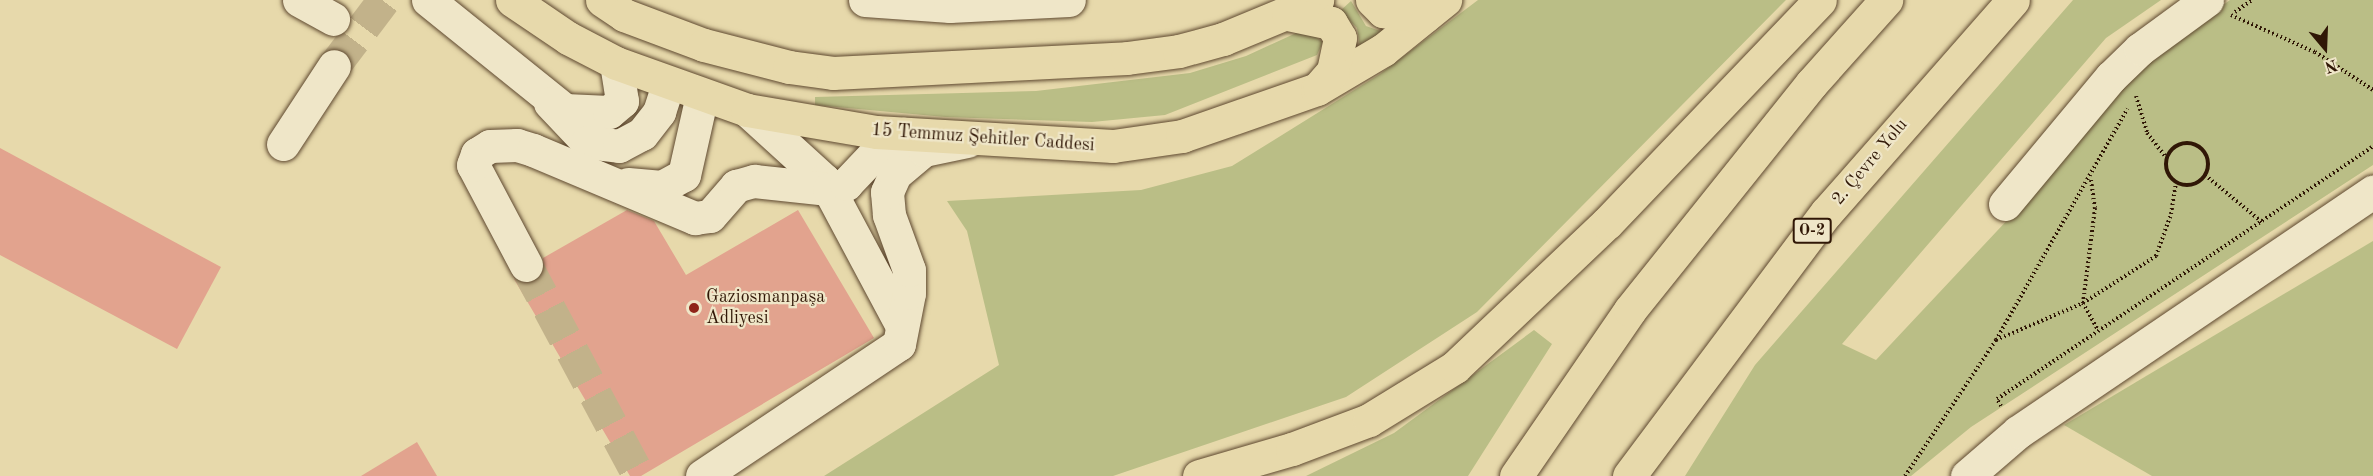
<!DOCTYPE html>
<meta charset="utf-8">
<style>
body{margin:0}
#map{position:relative;width:2373px;height:476px;overflow:hidden;background:#e7d9ab;font-family:"Old Standard TT",serif}
div>[style]{position:absolute}
.green>*{inset:0;background:#babe86}
.building>*{inset:0;background:#e2a38e}
.minor-tunnel>*{height:33px;margin-top:-16.5px;transform-origin:0;background:repeating-linear-gradient(90deg,#c2b28a 0 33px,transparent 0 49px)}
.path>*{height:4px;margin-top:-2px;transform-origin:0;background:repeating-linear-gradient(90deg,#301706 0 1.5px,transparent 0 4.5px)}
.path>.ring{margin:-2px;padding:0;box-sizing:content-box;background:none;border:4px solid #301706;border-radius:50%}
.roads{filter:drop-shadow(0 0 2px #5e482f) drop-shadow(0 0 2px #5e482f)}
.minor>*{height:33px;margin:-16.5px;padding:0 16.5px;transform-origin:16.5px;border-radius:16.5px;background:#efe6c8}
.major>*{height:33px;margin:-16.5px;padding:0 16.5px;transform-origin:16.5px;border-radius:16.5px;background:#e7d9ab}
.highway>*{height:33px;margin:-16.5px;padding:0 16.5px;transform-origin:16.5px;border-radius:16.5px;background:#e7d9ab}
.dots>*{width:16px;height:16px;translate:-50% -50%;box-sizing:border-box;border:3px solid #efe6c8;border-radius:50%}
span{translate:-50% -50%;white-space:nowrap;text-align:center;line-height:1.15;-webkit-text-stroke:4.5px #efe6c8;paint-order:stroke}
.shield-label span{padding:2px 4px;background:#efe6c8;border:2px solid;border-radius:4px;-webkit-text-stroke-width:0}
.shield-label{font-size:16px;color:#301706;font-weight:700}
.street-label{font-size:18px;color:#301706}
.poi-label{font-size:18px;color:#301706}
.left{translate:0 -50%;text-align:left}
.north{position:absolute;left:2295px;top:18px;width:60px;height:60px;-webkit-text-stroke:4px #efe6c8;paint-order:stroke;rotate:161deg;font-size:16px;font-weight:700;line-height:24px;text-align:center;color:#301706}
.north::after{content:'';display:block;margin:auto;width:21px;height:27px;background:#301706;clip-path:polygon(50% 0,100% 100%,50% 72%,0 100%)}
</style>
<div id="map">
<div class="green">
<i style="clip-path:polygon(1478px 0,1786px 0,1477px 312px,1346px 397px,1113px 476px,824px 476px,999px 365px,967px 231px,947px 201px,1141px 190px,1232px 166px,1380px 74px)"></i>
<i style="clip-path:polygon(2073px 0,2161px 0,2106px 38px,1842px 344px,1876px 360px,2058px 166px,2132px 73px,2230px 0,2373px 0,2373px 165px,1971px 427px,1911px 476px,1685px 476px,1755px 365px)"></i>
<i style="clip-path:polygon(1351px 1px,1366px 26px,1383px 32px,1360px 47px,1357px 28px,1340px 11px)"></i>
<i style="clip-path:polygon(1305px 29px,1323px 42px,1317px 55px,1165px 115px,1092px 122px,945px 117px,815px 105px,815px 97px,1036px 91px,1190px 73px,1246px 56px)"></i>
<i style="clip-path:polygon(2373px 241px,2373px 476px,2152px 476px,2064px 425px)"></i>
<i style="clip-path:polygon(1534px 330px,1552px 344px,1468px 476px,1306px 476px,1394px 433px)"></i>
</div>
<div class="building">
<i style="clip-path:polygon(0 148px,221px 267px,177px 349px,0 255px)"></i>
<i style="clip-path:polygon(627px 210px,654px 221px,686px 275px,798px 210px,874px 338px,641px 476px,630px 476px,514px 279px,535px 281px,542px 274px,543px 258px)"></i>
<i style="clip-path:polygon(417px 442px,437px 476px,361px 476px)"></i>
</div>
<div class="minor-tunnel">
<i style="left:334px;top:66px;width:83px;rotate:-52.9deg"></i>
<i style="left:526px;top:265px;width:239px;rotate:61.8deg"></i>
</div>
<div class="path">
<i style="left:2235px;top:12px;width:21px;rotate:-35deg"></i>
<i style="left:2231px;top:15px;width:92px;rotate:23.8deg"></i>
<i style="left:2315px;top:52px;width:69px;rotate:33.2deg"></i>
<i style="left:2136px;top:96px;width:39px;rotate:73deg"></i>
<i style="left:2147px;top:133px;width:33px;rotate:52deg"></i>
<i class="ring" style="left:2166px;top:143px;width:38px;height:38px"></i>
<i style="left:2205px;top:175px;width:75px;rotate:39.6deg"></i>
<i style="left:2091px;top:180px;width:28px;rotate:82deg"></i>
<i style="left:2095px;top:208px;width:96px;rotate:97.2deg"></i>
<i style="left:2083px;top:303px;width:31px;rotate:61deg"></i>
<i style="left:1996px;top:340px;width:95px;rotate:-23deg"></i>
<i style="left:2083px;top:303px;width:87px;rotate:-32.8deg"></i>
<i style="left:2156px;top:256px;width:45px;rotate:-70.3deg"></i>
<i style="left:2171px;top:214px;width:32px;rotate:-81deg"></i>
<i style="left:2001px;top:406px;width:8px;rotate:-120deg"></i>
<i style="left:1997px;top:399px;width:453px;rotate:-33.9deg"></i>
<i style="left:1905px;top:476px;width:164px;rotate:-56.2deg"></i>
<i style="left:1996px;top:340px;width:266px;rotate:-60.4deg"></i>
</div>
<div class="roads">
<div class="minor">
<i style="left:299px;top:0;width:39px;rotate:29deg"></i>
<i style="left:428px;top:0;width:176px;rotate:38.8deg"></i>
<i style="left:565px;top:110px;width:44px;rotate:2.6deg"></i>
<i style="left:609px;top:112px;width:17px;rotate:-40deg"></i>
<i style="left:622px;top:101px;width:38px;rotate:-99deg"></i>
<i style="left:865px;top:0;width:85px;rotate:4deg"></i>
<i style="left:950px;top:6px;width:119px;rotate:-2.9deg"></i>
<i style="left:550px;top:103px;width:54px;rotate:46.5deg"></i>
<i style="left:587px;top:142px;width:32px;rotate:7deg"></i>
<i style="left:619px;top:146px;width:26px;rotate:-28deg"></i>
<i style="left:642px;top:134px;width:28px;rotate:-52deg"></i>
<i style="left:659px;top:112px;width:28px;rotate:-72deg"></i>
<i style="left:747px;top:110px;width:104px;rotate:42.3deg"></i>
<i style="left:824px;top:180px;width:163px;rotate:61.9deg"></i>
<i style="left:283px;top:144px;width:93px;rotate:-56.8deg"></i>
<i style="left:628px;top:184px;width:34px;rotate:5deg"></i>
<i style="left:662px;top:187px;width:25px;rotate:-29deg"></i>
<i style="left:684px;top:175px;width:82px;rotate:-77.3deg"></i>
<i style="left:2005px;top:204px;width:165px;rotate:-50.2deg"></i>
<i style="left:2111px;top:77px;width:40px;rotate:-44deg"></i>
<i style="left:2140px;top:49px;width:83px;rotate:-36.2deg"></i>
<i style="left:526px;top:265px;width:113px;rotate:-117.9deg"></i>
<i style="left:473px;top:165px;width:12px;rotate:-70deg"></i>
<i style="left:477px;top:154px;width:15px;rotate:-32deg"></i>
<i style="left:490px;top:146px;width:27px;rotate:-2deg"></i>
<i style="left:517px;top:145px;width:17px;rotate:17deg"></i>
<i style="left:533px;top:150px;width:176px;rotate:22.8deg"></i>
<i style="left:695px;top:218px;width:15px;rotate:-8deg"></i>
<i style="left:710px;top:216px;width:40px;rotate:-49deg"></i>
<i style="left:736px;top:186px;width:19px;rotate:-16deg"></i>
<i style="left:754px;top:181px;width:75px;rotate:6.1deg"></i>
<i style="left:829px;top:189px;width:18px;rotate:-16deg"></i>
<i style="left:846px;top:184px;width:54px;rotate:-46.5deg"></i>
<i style="left:883px;top:145px;width:24px;rotate:-28deg"></i>
<i style="left:702px;top:476px;width:237px;rotate:-33.8deg"></i>
<i style="left:899px;top:344px;width:52px;rotate:-78.9deg"></i>
<i style="left:909px;top:293px;width:23px;rotate:-90deg"></i>
<i style="left:909px;top:270px;width:59px;rotate:-110deg"></i>
<i style="left:889px;top:215px;width:23px;rotate:-95deg"></i>
<i style="left:887px;top:192px;width:20px;rotate:-66deg"></i>
<i style="left:895px;top:174px;width:38px;rotate:-40deg"></i>
<i style="left:924px;top:150px;width:44px;rotate:-11.8deg"></i>
<i style="left:1967px;top:476px;width:67px;rotate:-40.8deg"></i>
<i style="left:2018px;top:432px;width:429px;rotate:-34.1deg"></i>
</div>
<div class="major">
<i style="left:512px;top:0;width:68px;rotate:34.2deg"></i>
<i style="left:568px;top:38px;width:54px;rotate:27.5deg"></i>
<i style="left:616px;top:63px;width:139px;rotate:19.7deg"></i>
<i style="left:747px;top:110px;width:131px;rotate:9.7deg"></i>
<i style="left:876px;top:132px;width:237px;rotate:3.4deg"></i>
<i style="left:1113px;top:146px;width:70px;rotate:-8.2deg"></i>
<i style="left:1182px;top:136px;width:143px;rotate:-19.2deg"></i>
<i style="left:1317px;top:89px;width:77px;rotate:-30.6deg"></i>
<i style="left:1383px;top:50px;width:80px;rotate:-38.9deg"></i>
<i style="left:602px;top:0;width:27px;rotate:34deg"></i>
<i style="left:624px;top:15px;width:85px;rotate:20.6deg"></i>
<i style="left:704px;top:45px;width:88px;rotate:14.5deg"></i>
<i style="left:789px;top:67px;width:44px;rotate:7.8deg"></i>
<i style="left:833px;top:73px;width:294px;rotate:-2.9deg"></i>
<i style="left:1127px;top:58px;width:52px;rotate:-7.7deg"></i>
<i style="left:1179px;top:51px;width:46px;rotate:-15.3deg"></i>
<i style="left:1223px;top:39px;width:102px;rotate:-22.5deg"></i>
<i style="left:1372px;top:0;width:16px;rotate:45deg"></i>
<i style="left:1383px;top:11px;width:42px;rotate:6.8deg"></i>
<i style="left:1288px;top:14px;width:44px;rotate:11.8deg"></i>
<i style="left:1331px;top:23px;width:17px;rotate:59deg"></i>
<i style="left:1340px;top:38px;width:34px;rotate:102deg"></i>
<i style="left:1333px;top:71px;width:21px;rotate:131deg"></i>
</div>
<div class="highway">
<i style="left:1199px;top:476px;width:97px;rotate:-16.2deg"></i>
<i style="left:1292px;top:449px;width:82px;rotate:-20.6deg"></i>
<i style="left:1369px;top:420px;width:101px;rotate:-31.6deg"></i>
<i style="left:1455px;top:367px;width:209px;rotate:-43.5deg"></i>
<i style="left:1607px;top:223px;width:308px;rotate:-46.3deg"></i>
<i style="left:1516px;top:476px;width:201px;rotate:-55.5deg"></i>
<i style="left:1630px;top:310px;width:290px;rotate:-51.3deg"></i>
<i style="left:1811px;top:84px;width:113px;rotate:-48.2deg"></i>
<i style="left:1629px;top:476px;width:329px;rotate:-53.2deg"></i>
<i style="left:1826px;top:213px;width:283px;rotate:-48.7deg"></i>
</div>
</div>
<div class="dots">
<i style="left:694px;top:308px;background:#8f2418"></i>
</div>
<div class="shield-label">
<span style="left:1812px;top:231px">O-2</span>
</div>
<div class="street-label">
<span style="left:983px;top:138px;rotate:4deg">15 Temmuz Şehitler Caddesi</span>
<span style="left:1870px;top:162px;rotate:-50deg">2. Çevre Yolu</span>
</div>
<div class="poi-label">
<span class="left" style="left:706px;top:308px">Gaziosmanpaşa<br>Adliyesi</span>
</div>
<div class="north">N</div>
</div>
